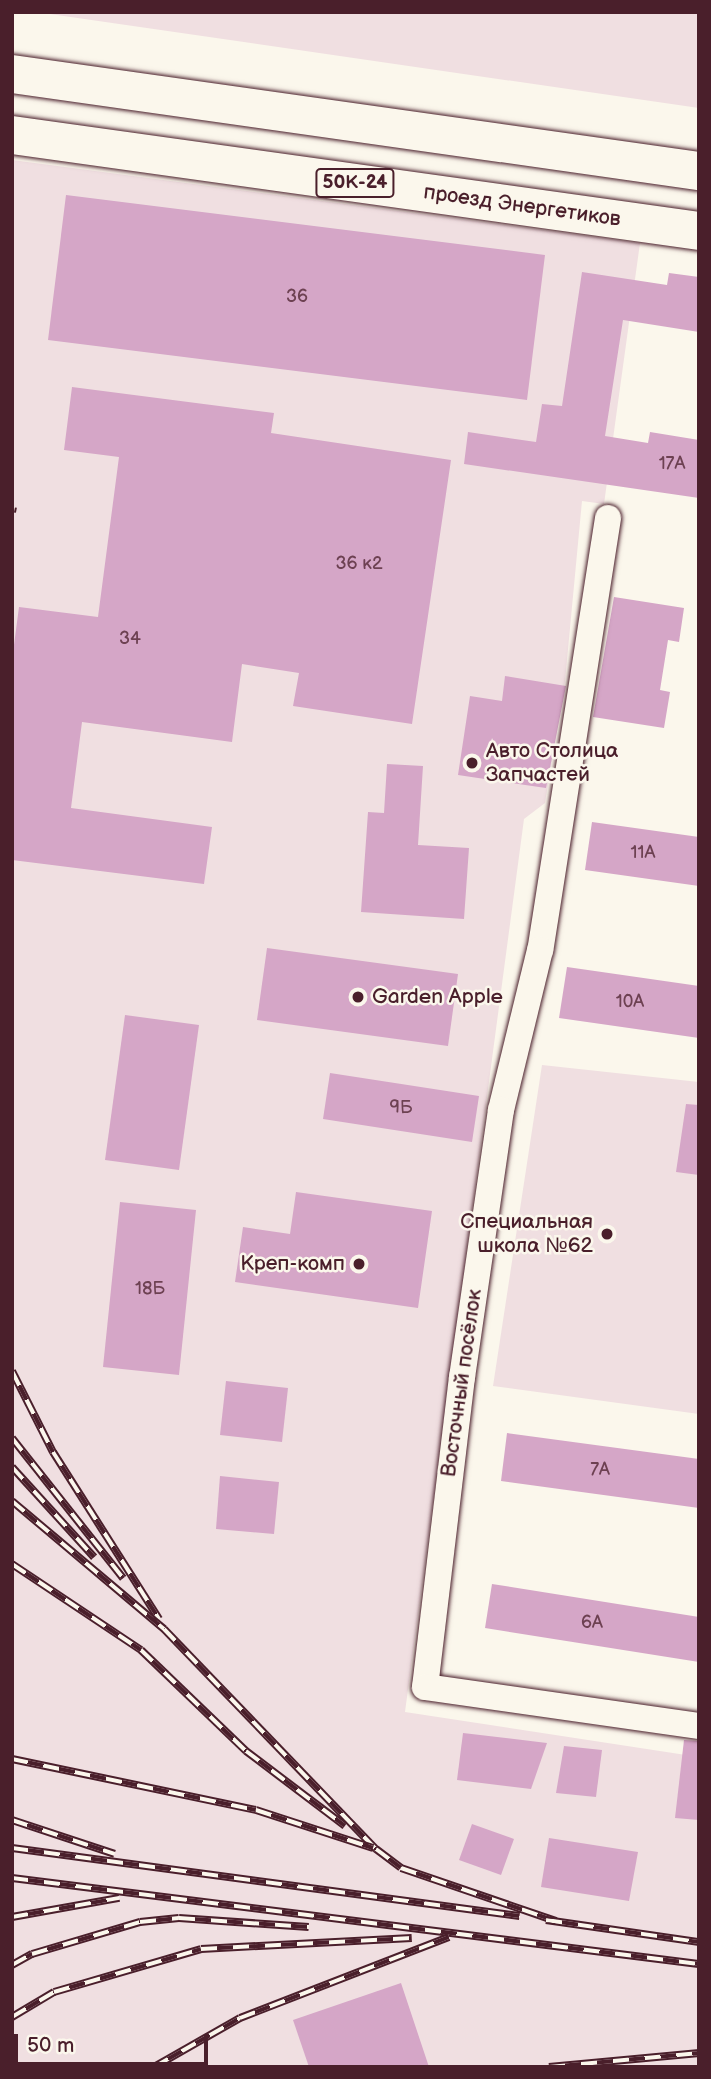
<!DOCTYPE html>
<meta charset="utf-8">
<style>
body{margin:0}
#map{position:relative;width:711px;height:2079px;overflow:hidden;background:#fbf7ec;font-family:"Balsamiq Sans",sans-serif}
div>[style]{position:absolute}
.built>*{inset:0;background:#f0dfe1}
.building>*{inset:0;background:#d5a6c7}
.roads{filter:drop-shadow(0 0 2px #4a1f2b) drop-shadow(0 0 2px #4a1f2b)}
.street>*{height:26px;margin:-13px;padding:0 13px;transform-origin:13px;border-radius:13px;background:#fbf7ec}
.primary>*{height:38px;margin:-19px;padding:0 19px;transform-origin:19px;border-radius:19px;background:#fbf7ec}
.rail>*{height:8px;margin-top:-4px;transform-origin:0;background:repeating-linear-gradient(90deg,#fbf7ec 0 16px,#4a1f2b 0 32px);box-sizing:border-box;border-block:2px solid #4a1f2b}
.dots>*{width:19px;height:19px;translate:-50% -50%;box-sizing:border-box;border:4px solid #fbf7ec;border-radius:50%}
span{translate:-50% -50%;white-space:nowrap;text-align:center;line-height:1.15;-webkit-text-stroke:5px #fbf7ec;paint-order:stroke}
.number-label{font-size:18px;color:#6d4152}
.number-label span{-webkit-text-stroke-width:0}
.shield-label span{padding:2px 5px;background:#fbf7ec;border:2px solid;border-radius:5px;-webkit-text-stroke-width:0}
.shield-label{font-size:19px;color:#4a1f2b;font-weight:700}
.street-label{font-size:21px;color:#4a1f2b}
.poi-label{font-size:21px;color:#4a1f2b}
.left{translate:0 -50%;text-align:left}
.right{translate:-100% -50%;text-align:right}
.frame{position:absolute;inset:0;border:14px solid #4a1f2b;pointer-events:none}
.scale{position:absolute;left:14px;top:2034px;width:194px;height:32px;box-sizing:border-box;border:4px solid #4a1f2b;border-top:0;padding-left:9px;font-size:21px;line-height:24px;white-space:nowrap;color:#4a1f2b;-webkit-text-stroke:5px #fbf7ec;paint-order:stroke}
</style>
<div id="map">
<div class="built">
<i style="clip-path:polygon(36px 12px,699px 12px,699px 108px)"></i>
<i style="clip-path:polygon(12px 160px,640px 243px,604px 504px,582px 501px,565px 681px,545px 803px,524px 819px,405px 1712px,699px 1757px,699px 2067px,12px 2067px)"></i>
<i style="clip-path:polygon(542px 1065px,699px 1082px,699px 1414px,493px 1386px)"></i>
</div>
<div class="building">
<i style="clip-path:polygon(66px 195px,545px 255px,527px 400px,48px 340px)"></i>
<i style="clip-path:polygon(582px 272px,667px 285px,669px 273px,699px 277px,699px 332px,623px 320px,605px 436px,648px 443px,650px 432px,699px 440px,699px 498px,464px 464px,468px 432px,536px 442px,542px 404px,562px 406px)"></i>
<i style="clip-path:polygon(72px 387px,274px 413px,271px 433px,451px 460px,412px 724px,293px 706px,299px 673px,242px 664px,232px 742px,82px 722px,71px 808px,212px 827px,204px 884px,12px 860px,12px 660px,19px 607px,98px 617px,119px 457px,64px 450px)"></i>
<i style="clip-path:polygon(614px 597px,684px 608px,679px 642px,668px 640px,660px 690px,670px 692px,664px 728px,593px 717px)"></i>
<i style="clip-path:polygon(505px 676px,566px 686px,546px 788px,458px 775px,470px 696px,502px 701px)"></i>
<i style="clip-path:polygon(387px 764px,423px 766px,418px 845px,469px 848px,464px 919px,361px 912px,368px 812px,384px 813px)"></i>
<i style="clip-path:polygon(592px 822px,699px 837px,699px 886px,585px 870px)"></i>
<i style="clip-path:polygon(267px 948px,458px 974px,448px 1046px,257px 1020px)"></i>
<i style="clip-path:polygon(567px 967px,699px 986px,699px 1038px,559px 1018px)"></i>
<i style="clip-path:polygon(125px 1015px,199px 1025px,179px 1170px,105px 1160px)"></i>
<i style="clip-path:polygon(330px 1073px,479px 1096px,472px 1142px,323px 1119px)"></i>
<i style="clip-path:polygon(686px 1104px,699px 1105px,699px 1175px,676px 1172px)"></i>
<i style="clip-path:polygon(296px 1192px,432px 1211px,418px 1308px,235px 1282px,243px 1227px,290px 1234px)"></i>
<i style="clip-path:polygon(120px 1202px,196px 1210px,179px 1375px,103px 1367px)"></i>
<i style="clip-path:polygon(226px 1381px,288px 1388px,282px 1442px,220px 1435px)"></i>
<i style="clip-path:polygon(507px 1433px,699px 1459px,699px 1508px,501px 1481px)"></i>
<i style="clip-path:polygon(220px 1476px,279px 1482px,274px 1534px,216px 1529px)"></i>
<i style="clip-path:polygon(492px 1584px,699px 1617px,699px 1662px,485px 1628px)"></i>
<i style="clip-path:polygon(463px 1733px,547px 1743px,531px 1789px,457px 1780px)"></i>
<i style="clip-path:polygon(684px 1740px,699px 1741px,699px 1820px,675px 1818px)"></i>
<i style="clip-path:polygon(564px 1746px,602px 1750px,596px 1797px,556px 1793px)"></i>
<i style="clip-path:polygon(472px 1824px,514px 1839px,501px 1875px,459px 1860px)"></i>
<i style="clip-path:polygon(549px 1838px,638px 1852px,629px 1901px,541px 1887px)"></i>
<i style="clip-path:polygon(401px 1983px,429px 2067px,309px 2067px,293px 2020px)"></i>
</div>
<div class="roads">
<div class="street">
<i style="left:608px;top:518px;width:437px;rotate:98.9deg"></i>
<i style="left:540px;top:950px;width:165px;rotate:103.7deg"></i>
<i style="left:501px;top:1110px;width:270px;rotate:98.3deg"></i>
<i style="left:462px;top:1377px;width:312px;rotate:96.8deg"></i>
<i style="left:425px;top:1687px;width:277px;rotate:8.1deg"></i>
</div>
<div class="primary">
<i style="left:12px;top:74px;width:694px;rotate:8.04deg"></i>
<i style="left:12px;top:135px;width:694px;rotate:7.95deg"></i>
</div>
</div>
<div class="rail">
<i style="left:12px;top:512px;width:5px;rotate:-79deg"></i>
<i style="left:12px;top:1371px;width:91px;rotate:63.2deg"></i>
<i style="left:53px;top:1452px;width:198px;rotate:57.6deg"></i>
<i style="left:12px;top:1438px;width:179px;rotate:51.6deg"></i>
<i style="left:12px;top:1467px;width:122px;rotate:47.7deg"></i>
<i style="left:12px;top:1501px;width:199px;rotate:40.1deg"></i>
<i style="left:164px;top:1629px;width:306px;rotate:46.1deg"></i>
<i style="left:376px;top:1849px;width:31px;rotate:37deg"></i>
<i style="left:401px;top:1868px;width:164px;rotate:18.9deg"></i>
<i style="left:12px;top:1564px;width:155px;rotate:33.7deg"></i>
<i style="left:141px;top:1650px;width:146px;rotate:43.9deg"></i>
<i style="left:246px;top:1751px;width:124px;rotate:37.1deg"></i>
<i style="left:12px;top:1759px;width:249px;rotate:11.8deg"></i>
<i style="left:256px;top:1810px;width:123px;rotate:18deg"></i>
<i style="left:12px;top:1820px;width:108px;rotate:18.3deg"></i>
<i style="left:12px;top:1848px;width:512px;rotate:7.64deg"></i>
<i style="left:12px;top:1878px;width:692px;rotate:7.14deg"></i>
<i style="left:12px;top:1917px;width:109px;rotate:-10.1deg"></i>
<i style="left:546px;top:1920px;width:155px;rotate:8.2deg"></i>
<i style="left:12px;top:1965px;width:23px;rotate:-29deg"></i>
<i style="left:32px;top:1954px;width:113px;rotate:-16.5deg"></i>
<i style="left:140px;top:1922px;width:39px;rotate:-6deg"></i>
<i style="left:179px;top:1918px;width:130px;rotate:4deg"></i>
<i style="left:12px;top:2017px;width:49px;rotate:-30.8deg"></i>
<i style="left:54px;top:1992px;width:153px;rotate:-16.3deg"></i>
<i style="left:201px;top:1949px;width:211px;rotate:-3deg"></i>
<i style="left:154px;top:2067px;width:99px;rotate:-29.7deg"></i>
<i style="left:240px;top:2018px;width:224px;rotate:-21.2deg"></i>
<i style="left:549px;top:2067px;width:151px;rotate:-5.3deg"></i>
</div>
<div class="dots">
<i style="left:472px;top:763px;background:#4a1f2b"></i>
<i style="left:358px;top:997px;background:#4a1f2b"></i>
<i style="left:607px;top:1234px;background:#4a1f2b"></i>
<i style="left:359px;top:1264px;background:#4a1f2b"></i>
</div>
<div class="number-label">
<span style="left:297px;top:297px">36</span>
<span style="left:672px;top:464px">17А</span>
<span style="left:359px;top:564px">36 к2</span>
<span style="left:130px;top:639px">34</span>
<span style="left:643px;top:853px">11А</span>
<span style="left:630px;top:1002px">10А</span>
<span style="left:401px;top:1108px">9Б</span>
<span style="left:150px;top:1289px">18Б</span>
<span style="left:600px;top:1470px">7А</span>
<span style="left:592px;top:1623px">6А</span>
</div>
<div class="shield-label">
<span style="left:355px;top:183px">50К-24</span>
</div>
<div class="street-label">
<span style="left:522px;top:206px;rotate:8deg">проезд Энергетиков</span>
<span style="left:462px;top:1383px;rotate:-82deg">Восточный посёлок</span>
</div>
<div class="poi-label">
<span class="left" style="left:486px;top:763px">Авто Столица<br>Запчастей</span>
<span class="left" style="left:372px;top:997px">Garden Apple</span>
<span class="right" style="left:593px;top:1234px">Специальная<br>школа №62</span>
<span class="right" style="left:345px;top:1264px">Креп-комп</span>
</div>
<div class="frame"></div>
<div class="scale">50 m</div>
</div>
